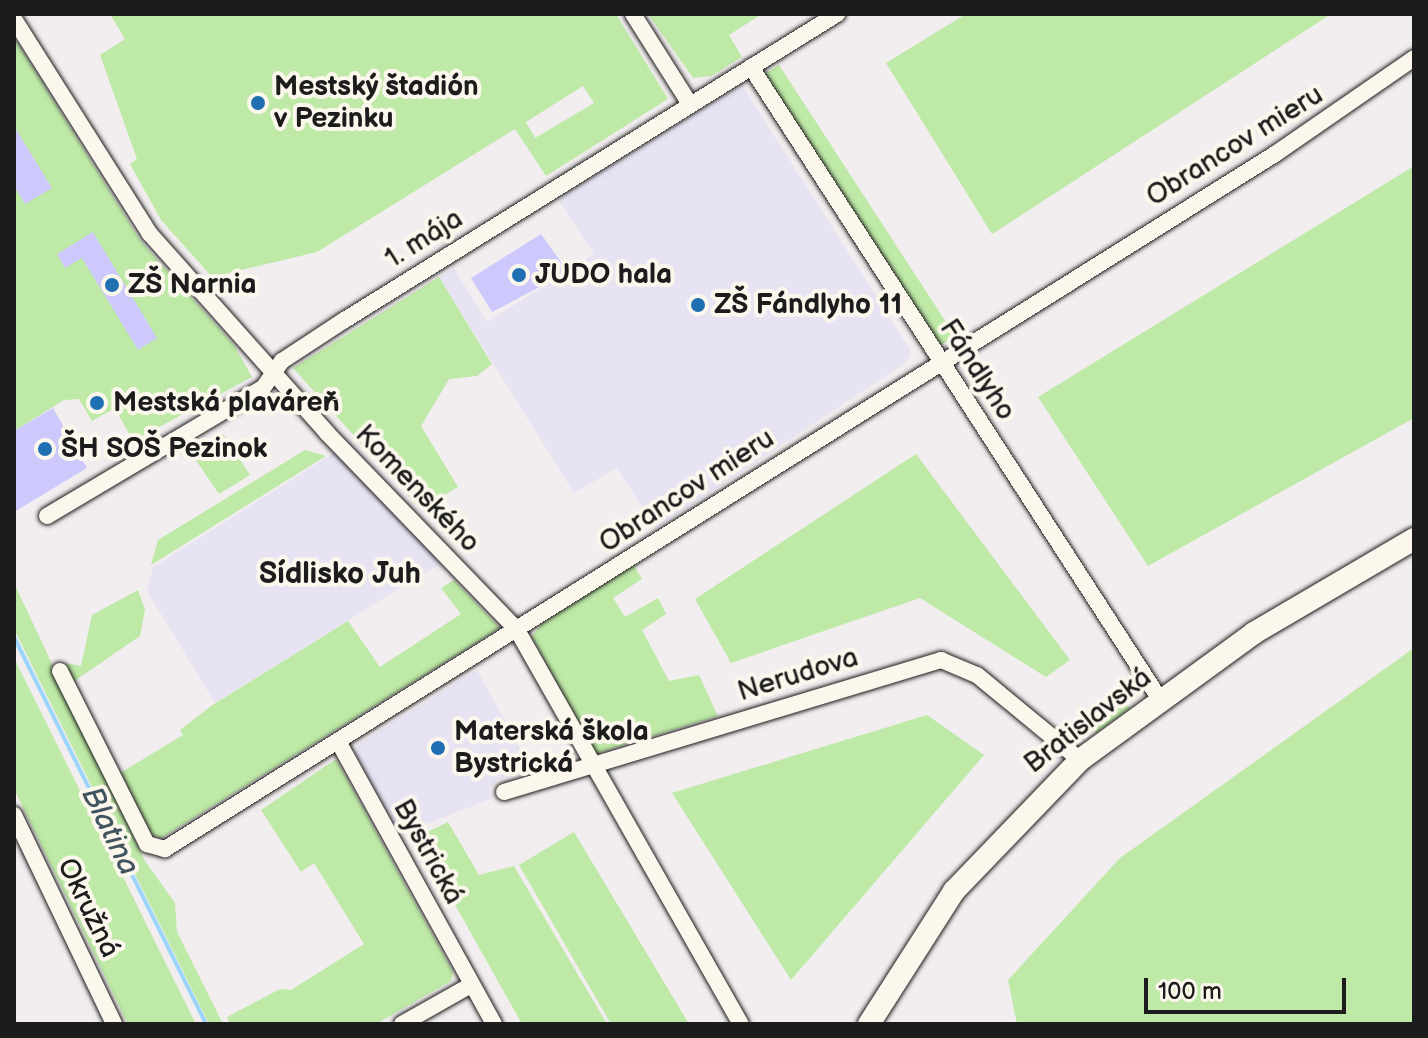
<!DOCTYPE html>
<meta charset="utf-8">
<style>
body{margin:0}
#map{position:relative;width:1428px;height:1038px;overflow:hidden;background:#f2eeef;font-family:"Balsamiq Sans",sans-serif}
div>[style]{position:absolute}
.built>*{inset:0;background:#e7e3f3}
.green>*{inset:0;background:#bee9a6}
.stream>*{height:4px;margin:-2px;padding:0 2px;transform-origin:2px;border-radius:2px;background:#9cd5fc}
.building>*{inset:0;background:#cdc9fc}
.roads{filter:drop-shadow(0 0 2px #1c1c1c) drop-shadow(0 0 2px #1c1c1c)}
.street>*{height:16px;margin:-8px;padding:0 8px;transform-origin:8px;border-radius:8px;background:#fbf7ec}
.secondary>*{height:22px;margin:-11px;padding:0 11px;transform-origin:11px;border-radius:11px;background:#fbf7ec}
.dots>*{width:22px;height:22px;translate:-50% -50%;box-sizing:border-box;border:4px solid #fbf7ec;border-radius:50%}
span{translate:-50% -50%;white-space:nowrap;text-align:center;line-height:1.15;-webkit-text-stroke:8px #fbf7ec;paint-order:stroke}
.poi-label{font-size:28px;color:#1c1c1c;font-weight:700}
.left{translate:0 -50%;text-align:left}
.street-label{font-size:28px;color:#1c1c1c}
.neighbourhood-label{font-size:30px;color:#1c1c1c;font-weight:700}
.water-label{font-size:30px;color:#42545f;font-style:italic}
.frame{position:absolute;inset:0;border:16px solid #1c1c1c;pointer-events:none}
.scale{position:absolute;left:1144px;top:978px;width:202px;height:36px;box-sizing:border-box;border:4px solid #1c1c1c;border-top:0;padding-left:10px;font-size:24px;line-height:28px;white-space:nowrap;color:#1c1c1c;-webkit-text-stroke:6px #fbf7ec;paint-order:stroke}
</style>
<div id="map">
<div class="built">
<i style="clip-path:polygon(742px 85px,911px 351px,907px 362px,656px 528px,617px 468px,574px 493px,439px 277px,454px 268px,487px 322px,570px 270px,594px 254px,558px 199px)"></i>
<i style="clip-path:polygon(337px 451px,441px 563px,215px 703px,147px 591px,153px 567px)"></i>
<i style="clip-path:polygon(477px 670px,531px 769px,498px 779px,490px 789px,491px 799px,400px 834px,355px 753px,359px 744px)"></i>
</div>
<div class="green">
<i style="clip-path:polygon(evenodd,110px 14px,616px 14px,668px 99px,546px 176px,515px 129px,317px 252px,212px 277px,161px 220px,130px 164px,137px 159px,100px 55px,125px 39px,110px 14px,583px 86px,594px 103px,535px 138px,526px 122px,583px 86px)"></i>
<i style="clip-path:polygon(648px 14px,762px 14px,729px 35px,742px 57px,711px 76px,693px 78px)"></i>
<i style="clip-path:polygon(966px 14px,1331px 14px,992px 234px,886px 63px)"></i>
<i style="clip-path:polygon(15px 39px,140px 240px,234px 345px,252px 377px,133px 441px,115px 408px,92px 421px,79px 399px,64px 400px,14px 431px)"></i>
<i style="clip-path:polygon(779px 65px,955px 336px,938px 347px,763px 75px)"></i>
<i style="clip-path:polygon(1414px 166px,1414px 418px,1148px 566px,1038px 397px)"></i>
<i style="clip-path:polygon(439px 277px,492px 364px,477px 376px,449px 379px,421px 426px,458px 487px,420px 509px,293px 368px)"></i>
<i style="clip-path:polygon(223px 434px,250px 475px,219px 494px,191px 453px)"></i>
<i style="clip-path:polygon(305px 450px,326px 456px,151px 565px,158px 540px)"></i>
<i style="clip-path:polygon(916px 454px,1070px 660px,1046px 677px,920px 598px,731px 663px,695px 599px)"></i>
<i style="clip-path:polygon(633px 564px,642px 579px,613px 598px,625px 617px,658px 598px,666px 614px,642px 630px,669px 681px,699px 675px,718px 716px,595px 754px,532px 637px,540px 625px)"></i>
<i style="clip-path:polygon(454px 580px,500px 628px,161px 838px,149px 834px,117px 775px,183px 735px,180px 730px,211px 706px,348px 621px,380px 667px,461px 614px,441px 588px)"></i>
<i style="clip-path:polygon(14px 583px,145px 861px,175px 903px,177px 932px,223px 1024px,209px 1024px,14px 629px)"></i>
<i style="clip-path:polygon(138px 590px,145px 610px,140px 636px,73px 682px,66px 663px,81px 666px,92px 615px)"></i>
<i style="clip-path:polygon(1414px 648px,1414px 1024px,1017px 1024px,1008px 980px,1120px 858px)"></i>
<i style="clip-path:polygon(14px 658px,196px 1024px,128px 1024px,14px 789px)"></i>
<i style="clip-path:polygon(1118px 693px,1130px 708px,1096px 733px,1085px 718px)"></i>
<i style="clip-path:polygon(927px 715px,984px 755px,791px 980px,672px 793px)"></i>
<i style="clip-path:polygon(336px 759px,453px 972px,451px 981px,376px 1024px,230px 1024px,227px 1017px,280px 989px,291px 990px,364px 944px,314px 863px,301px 872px,261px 810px)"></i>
<i style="clip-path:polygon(448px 822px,479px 875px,514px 866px,607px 1024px,522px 1024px,417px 837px)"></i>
<i style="clip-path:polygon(574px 832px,689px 1024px,611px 1024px,519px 865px)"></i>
</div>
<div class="stream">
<i style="left:14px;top:637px;width:432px;rotate:63.6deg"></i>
</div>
<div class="building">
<i style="clip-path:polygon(14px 126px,52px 188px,25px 204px,14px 186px)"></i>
<i style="clip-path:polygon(93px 232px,157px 338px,138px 350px,82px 258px,65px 268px,57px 254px)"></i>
<i style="clip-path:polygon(541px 234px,568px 272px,492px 312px,471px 278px)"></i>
<i style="clip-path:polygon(53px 408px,87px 468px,14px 512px,14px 431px)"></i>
</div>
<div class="roads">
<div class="street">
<i style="left:633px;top:14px;width:107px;rotate:57.7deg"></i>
<i style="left:14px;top:19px;width:254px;rotate:57.7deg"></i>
<i style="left:150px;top:234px;width:266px;rotate:48.3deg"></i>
<i style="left:327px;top:433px;width:274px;rotate:46deg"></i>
<i style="left:517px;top:630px;width:453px;rotate:60.4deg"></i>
<i style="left:751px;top:67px;width:755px;rotate:57.11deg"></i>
<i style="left:47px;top:516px;width:251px;rotate:-30.7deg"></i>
<i style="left:263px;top:388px;width:33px;rotate:-55deg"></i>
<i style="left:282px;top:361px;width:73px;rotate:-33.3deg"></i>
<i style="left:343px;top:321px;width:582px;rotate:-31.86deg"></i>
<i style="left:60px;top:671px;width:194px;rotate:63.3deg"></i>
<i style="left:147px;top:844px;width:19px;rotate:16deg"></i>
<i style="left:165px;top:849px;width:1310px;rotate:-32.05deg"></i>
<i style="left:1275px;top:154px;width:169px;rotate:-34.6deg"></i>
<i style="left:339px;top:743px;width:321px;rotate:61.1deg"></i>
<i style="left:504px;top:792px;width:457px;rotate:-16.8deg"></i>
<i style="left:941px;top:660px;width:39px;rotate:23deg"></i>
<i style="left:977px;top:675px;width:134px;rotate:39.5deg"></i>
<i style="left:14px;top:815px;width:232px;rotate:64.4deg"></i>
<i style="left:402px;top:1024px;width:79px;rotate:-29.5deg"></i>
</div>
<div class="secondary">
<i style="left:869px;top:1024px;width:158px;rotate:-57.4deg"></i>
<i style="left:954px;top:891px;width:182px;rotate:-46.1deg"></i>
<i style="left:1080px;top:760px;width:215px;rotate:-36.1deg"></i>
<i style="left:1254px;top:633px;width:186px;rotate:-30.4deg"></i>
</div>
</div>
<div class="dots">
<i style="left:258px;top:103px;background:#1f6fb2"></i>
<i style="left:519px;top:275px;background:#1f6fb2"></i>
<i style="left:112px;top:285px;background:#1f6fb2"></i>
<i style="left:698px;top:305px;background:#1f6fb2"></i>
<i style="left:97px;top:403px;background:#1f6fb2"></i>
<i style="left:45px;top:449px;background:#1f6fb2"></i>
<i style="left:438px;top:748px;background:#1f6fb2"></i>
</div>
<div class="poi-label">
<span class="left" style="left:274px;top:103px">Mestský štadión<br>v Pezinku</span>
<span class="left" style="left:535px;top:275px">JUDO hala</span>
<span class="left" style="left:128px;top:285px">ZŠ Narnia</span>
<span class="left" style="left:714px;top:305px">ZŠ Fándlyho 11</span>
<span class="left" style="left:113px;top:403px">Mestská plaváreň</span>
<span class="left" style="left:61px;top:449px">ŠH SOŠ Pezinok</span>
<span class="left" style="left:454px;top:748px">Materská škola<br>Bystrická</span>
</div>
<div class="street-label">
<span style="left:1235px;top:146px;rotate:-32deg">Obrancov mieru</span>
<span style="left:424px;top:239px;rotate:-32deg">1. mája</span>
<span style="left:977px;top:370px;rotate:57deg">Fándlyho</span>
<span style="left:417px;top:489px;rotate:46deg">Komenského</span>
<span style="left:687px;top:491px;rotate:-33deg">Obrancov mieru</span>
<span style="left:798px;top:675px;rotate:-17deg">Nerudova</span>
<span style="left:1088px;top:721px;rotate:-38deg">Bratislavská</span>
<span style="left:428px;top:852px;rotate:61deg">Bystrická</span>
<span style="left:88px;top:908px;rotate:64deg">Okružná</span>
</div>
<div class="neighbourhood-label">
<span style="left:340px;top:574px">Sídlisko Juh</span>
</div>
<div class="water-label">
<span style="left:110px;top:831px;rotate:64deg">Blatina</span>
</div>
<div class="frame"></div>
<div class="scale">100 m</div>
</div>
